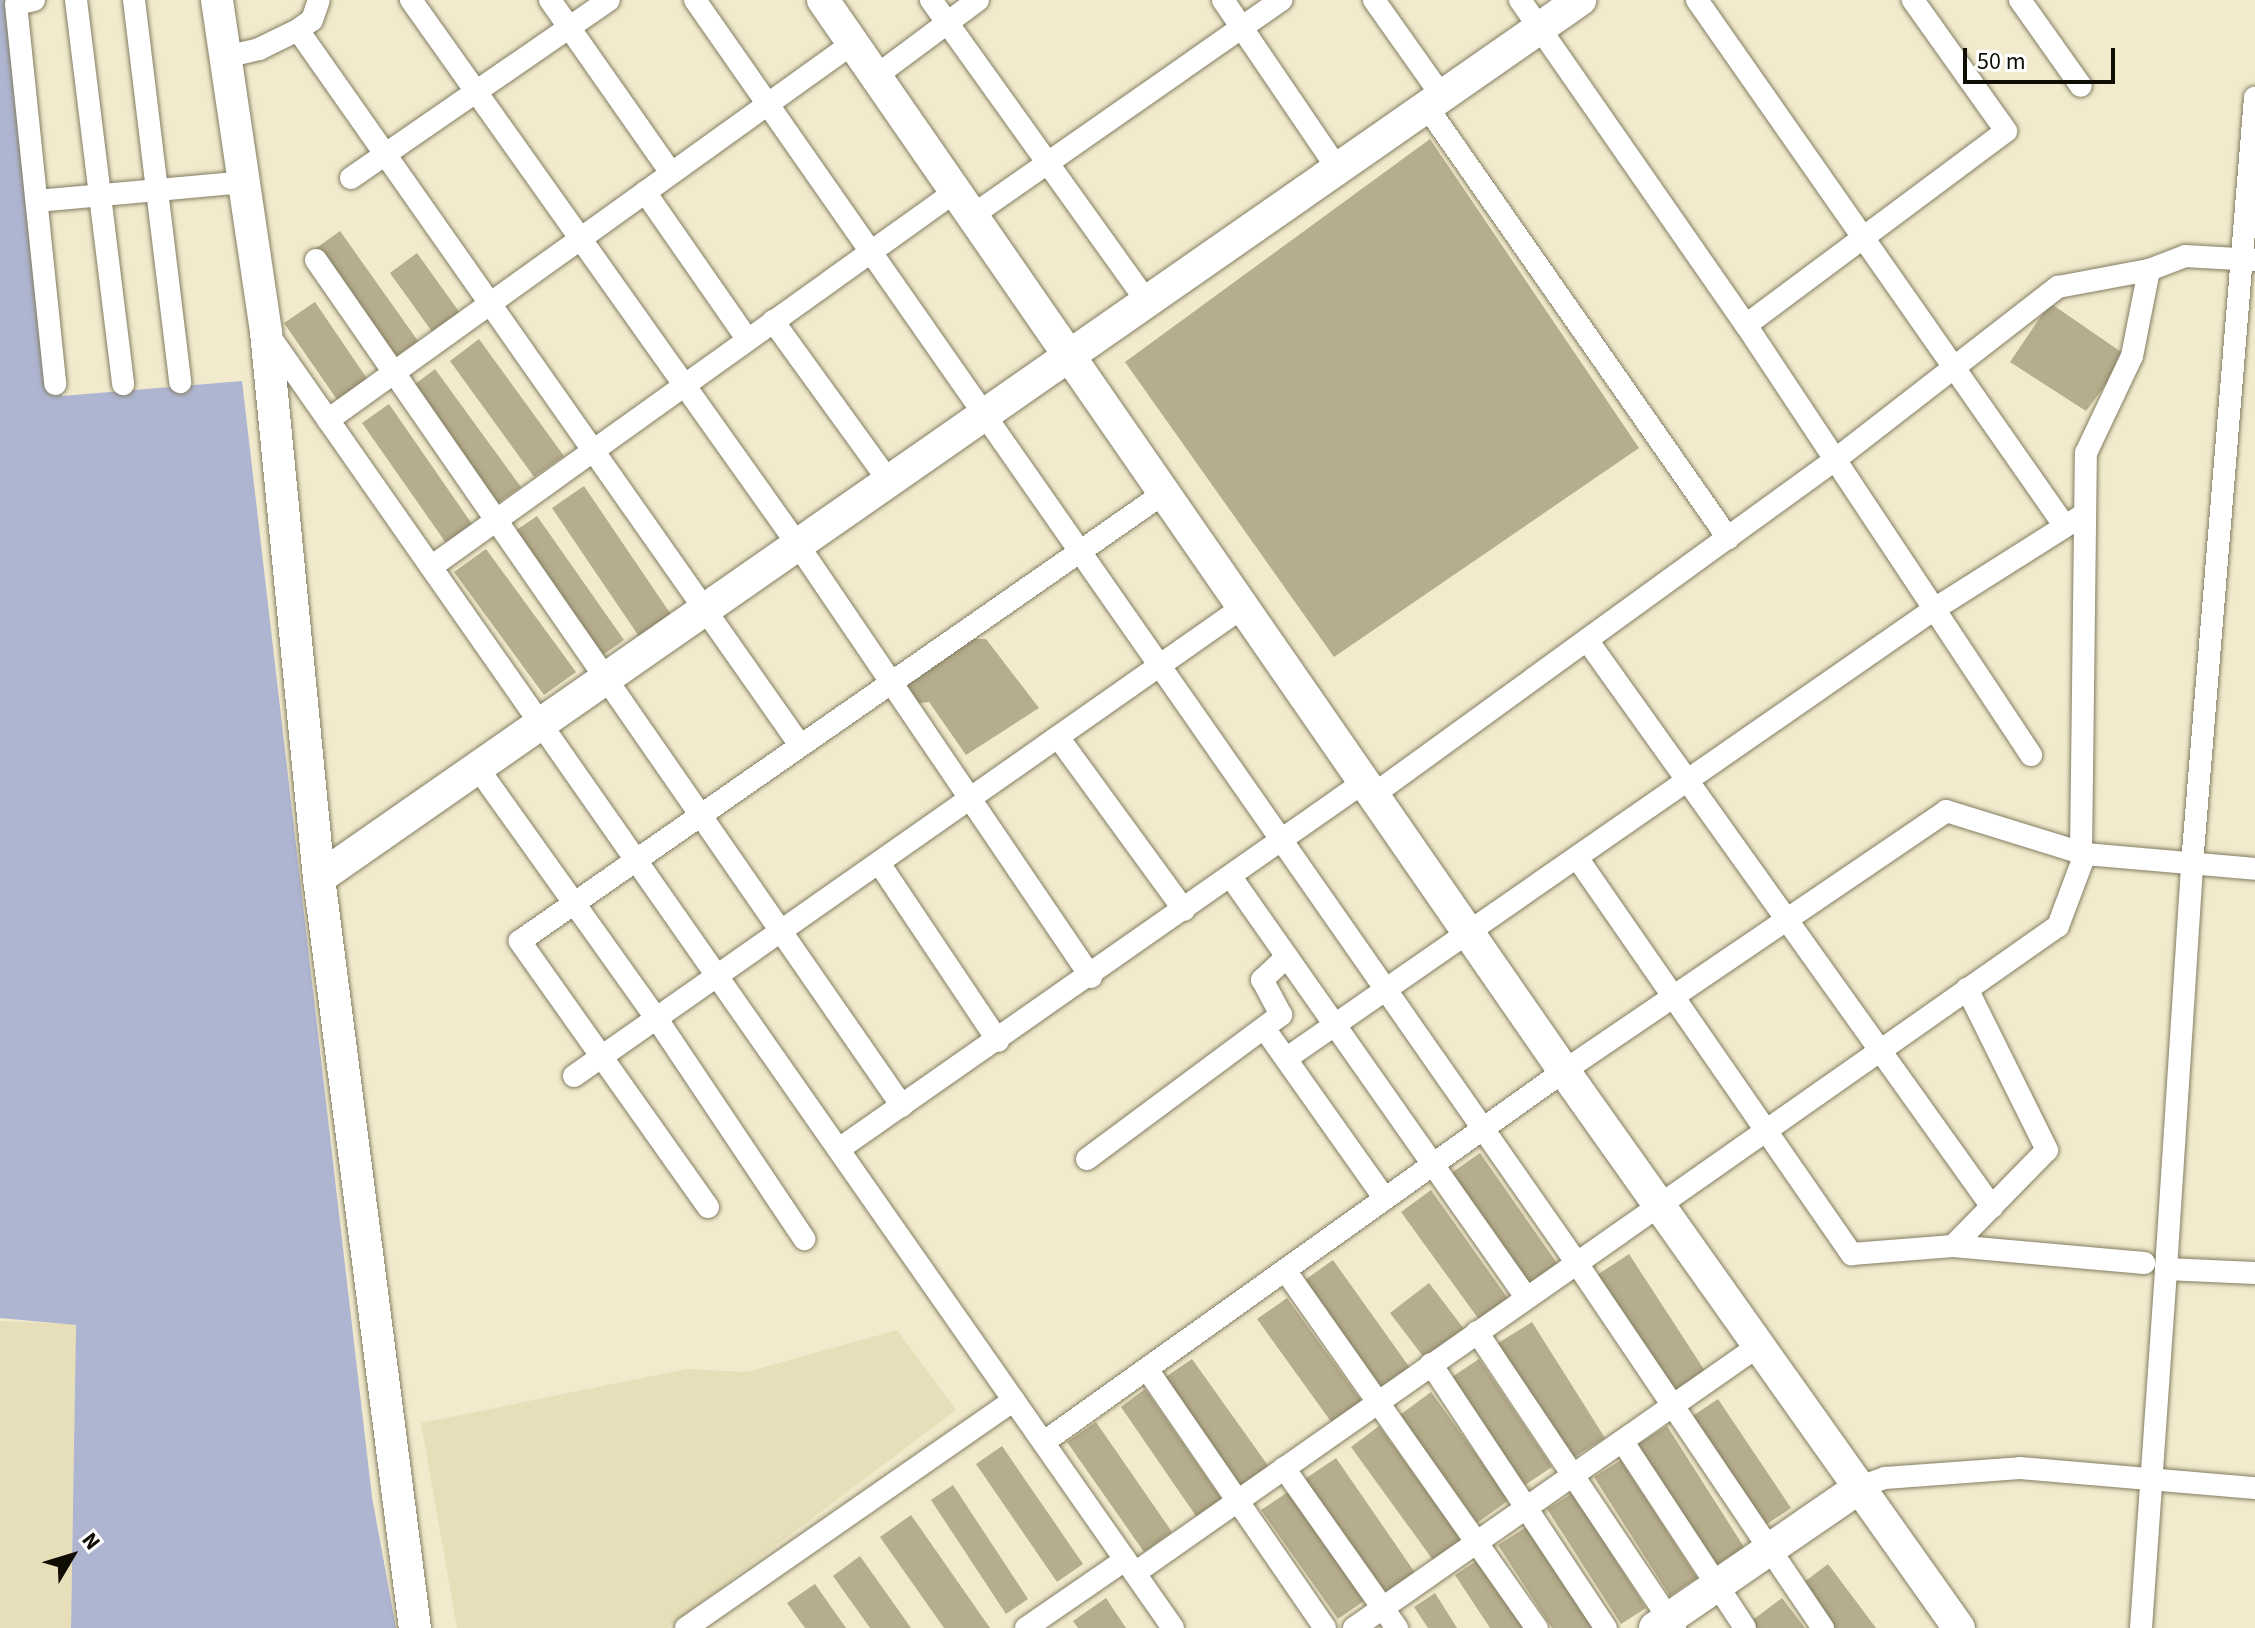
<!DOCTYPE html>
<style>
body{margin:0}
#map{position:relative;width:2255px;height:1628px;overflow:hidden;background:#f1eacc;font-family:"Source Sans 3",sans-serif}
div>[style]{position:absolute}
.built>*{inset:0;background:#e7dfb9}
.green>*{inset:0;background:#aeb5d1}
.building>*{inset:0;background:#b5ad8d}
.roads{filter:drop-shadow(0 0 2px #837d62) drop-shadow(0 0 2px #837d62)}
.street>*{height:22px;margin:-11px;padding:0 11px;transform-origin:11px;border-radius:11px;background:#fff}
.secondary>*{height:32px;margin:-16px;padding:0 16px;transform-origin:16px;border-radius:16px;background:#fff}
span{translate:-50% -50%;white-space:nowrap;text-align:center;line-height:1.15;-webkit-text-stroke:7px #fff;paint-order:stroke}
.north{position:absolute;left:32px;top:1516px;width:80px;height:80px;-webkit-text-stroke:6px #fff;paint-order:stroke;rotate:52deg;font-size:22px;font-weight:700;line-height:32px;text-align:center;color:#100d04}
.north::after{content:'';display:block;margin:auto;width:28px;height:36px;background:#100d04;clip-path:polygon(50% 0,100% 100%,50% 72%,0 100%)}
.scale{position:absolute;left:1963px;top:48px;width:152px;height:36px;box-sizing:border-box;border:4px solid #100d04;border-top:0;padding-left:10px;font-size:24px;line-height:28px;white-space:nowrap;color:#100d04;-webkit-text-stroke:6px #fff;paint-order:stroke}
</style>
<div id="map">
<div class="built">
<i style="clip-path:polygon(0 1321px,76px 1324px,71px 1628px,0 1628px)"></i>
<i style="clip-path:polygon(897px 1330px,956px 1410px,667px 1628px,457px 1628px,421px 1423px,687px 1369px,747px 1372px)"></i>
</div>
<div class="green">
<i style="clip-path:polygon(0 0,19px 1px,62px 396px,242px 381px,372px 1497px,396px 1628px,71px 1628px,76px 1325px,0 1318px)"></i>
</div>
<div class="building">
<i style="clip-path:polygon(1430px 139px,1639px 448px,1334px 657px,1125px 362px)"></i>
<i style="clip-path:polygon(340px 231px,418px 341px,392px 359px,315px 249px)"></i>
<i style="clip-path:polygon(417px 253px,460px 313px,433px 333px,390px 273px)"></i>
<i style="clip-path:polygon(315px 302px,368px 380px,338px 401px,284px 323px)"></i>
<i style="clip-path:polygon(2050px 303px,2127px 356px,2086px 411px,2010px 362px)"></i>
<i style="clip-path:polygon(479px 339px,564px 456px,534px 477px,450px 361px)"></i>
<i style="clip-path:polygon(435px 369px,521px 487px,495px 505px,410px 388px)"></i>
<i style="clip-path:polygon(389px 404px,472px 524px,446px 543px,362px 423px)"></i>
<i style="clip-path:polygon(584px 486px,672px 616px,640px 638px,552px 508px)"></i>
<i style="clip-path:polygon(537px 516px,624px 640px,603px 655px,515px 531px)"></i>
<i style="clip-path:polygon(486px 549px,576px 672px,544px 695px,454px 572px)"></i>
<i style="clip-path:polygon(965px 639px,986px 639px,1039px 708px,966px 755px,929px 702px,913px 704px,898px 686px)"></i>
<i style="clip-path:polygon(1480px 1153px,1559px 1266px,1529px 1287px,1450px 1174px)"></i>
<i style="clip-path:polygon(1431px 1190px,1509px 1300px,1480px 1321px,1401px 1212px)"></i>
<i style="clip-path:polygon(1629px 1254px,1705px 1371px,1673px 1392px,1597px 1275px)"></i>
<i style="clip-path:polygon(1333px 1260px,1410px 1368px,1379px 1390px,1302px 1282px)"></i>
<i style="clip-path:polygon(1429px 1283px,1464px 1329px,1425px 1359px,1390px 1313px)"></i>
<i style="clip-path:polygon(1287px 1298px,1362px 1402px,1332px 1423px,1257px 1319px)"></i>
<i style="clip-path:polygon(1532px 1322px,1605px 1438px,1571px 1459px,1498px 1343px)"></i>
<i style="clip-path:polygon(1192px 1359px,1269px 1467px,1241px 1487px,1164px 1378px)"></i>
<i style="clip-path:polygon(1479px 1359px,1552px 1467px,1522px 1487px,1449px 1379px)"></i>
<i style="clip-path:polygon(1145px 1389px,1223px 1501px,1198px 1519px,1121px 1407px)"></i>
<i style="clip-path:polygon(1431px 1392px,1509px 1500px,1477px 1523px,1400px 1415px)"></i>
<i style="clip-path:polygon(1718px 1399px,1791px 1508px,1761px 1528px,1688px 1419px)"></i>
<i style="clip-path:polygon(1096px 1422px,1172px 1532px,1144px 1552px,1067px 1442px)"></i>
<i style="clip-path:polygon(1379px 1426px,1462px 1540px,1433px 1560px,1351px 1447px)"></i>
<i style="clip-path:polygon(1667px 1426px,1744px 1547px,1715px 1566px,1637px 1445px)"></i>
<i style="clip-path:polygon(1002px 1446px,1083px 1564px,1057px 1582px,976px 1464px)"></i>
<i style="clip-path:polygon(1336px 1458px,1418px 1577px,1384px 1600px,1302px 1481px)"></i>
<i style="clip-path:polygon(1621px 1460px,1697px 1578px,1670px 1596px,1594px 1477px)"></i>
<i style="clip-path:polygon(953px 1485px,1028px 1599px,1006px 1614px,931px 1500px)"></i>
<i style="clip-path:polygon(1288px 1492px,1364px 1601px,1338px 1619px,1261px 1510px)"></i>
<i style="clip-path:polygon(1573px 1493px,1646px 1608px,1621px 1624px,1547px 1509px)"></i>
<i style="clip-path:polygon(911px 1515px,990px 1628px,944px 1628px,880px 1537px)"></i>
<i style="clip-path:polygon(1528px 1526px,1594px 1628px,1552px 1628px,1498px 1545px)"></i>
<i style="clip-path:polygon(860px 1556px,911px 1628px,870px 1628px,833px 1576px)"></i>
<i style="clip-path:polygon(1478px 1560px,1524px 1628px,1490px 1628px,1455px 1575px)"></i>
<i style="clip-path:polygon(1828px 1564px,1876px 1628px,1831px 1628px,1799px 1586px)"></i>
<i style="clip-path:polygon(815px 1584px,846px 1628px,805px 1628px,787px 1603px)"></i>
<i style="clip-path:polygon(1435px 1593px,1457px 1628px,1428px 1628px,1414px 1607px)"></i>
<i style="clip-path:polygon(1106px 1598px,1126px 1628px,1078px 1628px,1073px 1621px)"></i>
<i style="clip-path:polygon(1782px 1598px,1805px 1628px,1754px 1628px,1750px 1622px)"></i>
</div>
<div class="roads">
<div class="street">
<i style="left:34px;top:0;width:18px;rotate:167deg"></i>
<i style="left:16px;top:4px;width:382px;rotate:84.1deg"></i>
<i style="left:76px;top:0;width:387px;rotate:83deg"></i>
<i style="left:134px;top:0;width:385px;rotate:83.1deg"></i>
<i style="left:411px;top:0;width:668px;rotate:54.62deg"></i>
<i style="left:798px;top:545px;width:522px;rotate:55.85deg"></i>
<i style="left:550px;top:0;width:211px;rotate:55deg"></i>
<i style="left:695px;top:0;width:1539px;rotate:55.08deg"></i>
<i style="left:1576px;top:1262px;width:442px;rotate:56deg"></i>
<i style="left:931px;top:0;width:371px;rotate:54.4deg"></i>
<i style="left:1223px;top:0;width:204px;rotate:55.8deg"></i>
<i style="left:1374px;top:0;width:118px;rotate:54.7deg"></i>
<i style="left:1520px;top:0;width:396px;rotate:55.2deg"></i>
<i style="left:1746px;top:325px;width:516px;rotate:56.46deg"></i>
<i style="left:1697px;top:0;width:641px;rotate:55.04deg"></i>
<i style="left:2020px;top:0;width:105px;rotate:54.7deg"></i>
<i style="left:298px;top:30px;width:874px;rotate:54.93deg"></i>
<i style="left:225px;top:57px;width:35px;rotate:-13deg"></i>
<i style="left:259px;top:49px;width:43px;rotate:-26deg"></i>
<i style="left:298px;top:30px;width:17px;rotate:-36deg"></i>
<i style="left:312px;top:20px;width:21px;rotate:-71deg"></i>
<i style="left:876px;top:76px;width:127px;rotate:-36.7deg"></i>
<i style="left:1427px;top:107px;width:526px;rotate:55.07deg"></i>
<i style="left:351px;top:178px;width:313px;rotate:-34.6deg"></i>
<i style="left:645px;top:192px;width:180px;rotate:55.2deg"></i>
<i style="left:37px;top:201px;width:208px;rotate:-5.2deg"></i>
<i style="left:973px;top:215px;width:376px;rotate:-34.9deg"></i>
<i style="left:316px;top:260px;width:1029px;rotate:55.29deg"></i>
<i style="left:773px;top:321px;width:198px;rotate:54.1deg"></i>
<i style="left:1746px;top:325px;width:324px;rotate:-36.7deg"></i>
<i style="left:2006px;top:131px;width:161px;rotate:-125.4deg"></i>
<i style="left:268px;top:334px;width:1579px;rotate:55.03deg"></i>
<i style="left:328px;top:420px;width:646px;rotate:-35.68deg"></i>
<i style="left:431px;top:567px;width:646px;rotate:-35.61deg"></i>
<i style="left:1587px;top:640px;width:697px;rotate:54.46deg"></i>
<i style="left:1058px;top:737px;width:214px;rotate:53.9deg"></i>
<i style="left:477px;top:767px;width:310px;rotate:54.5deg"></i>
<i style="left:657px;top:1019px;width:265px;rotate:56.2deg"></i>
<i style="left:1373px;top:795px;width:572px;rotate:-35.97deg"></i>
<i style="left:1836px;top:459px;width:281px;rotate:-37.8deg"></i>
<i style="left:2058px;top:287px;width:93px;rotate:-10.6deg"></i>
<i style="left:2149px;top:270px;width:39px;rotate:-21deg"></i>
<i style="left:2185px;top:256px;width:70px;rotate:3.3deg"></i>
<i style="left:2081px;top:853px;width:400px;rotate:-89.3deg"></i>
<i style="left:2086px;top:453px;width:107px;rotate:-64.6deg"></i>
<i style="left:2132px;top:356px;width:88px;rotate:-78.8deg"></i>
<i style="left:1578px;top:859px;width:481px;rotate:55.3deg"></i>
<i style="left:1852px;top:1254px;width:101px;rotate:-4.5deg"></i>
<i style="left:1953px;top:1246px;width:192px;rotate:5.1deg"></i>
<i style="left:879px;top:863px;width:214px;rotate:56.2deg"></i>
<i style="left:1231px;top:877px;width:513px;rotate:54.92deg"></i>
<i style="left:1264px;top:1028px;width:209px;rotate:54.7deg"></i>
<i style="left:1287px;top:1058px;width:790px;rotate:-34.74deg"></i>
<i style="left:1936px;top:608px;width:174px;rotate:-32.3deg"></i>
<i style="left:574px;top:1076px;width:817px;rotate:-35.03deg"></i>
<i style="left:839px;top:1149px;width:641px;rotate:-34.96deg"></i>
<i style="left:1087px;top:1159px;width:242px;rotate:-36.6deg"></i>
<i style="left:1281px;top:1015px;width:40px;rotate:-118deg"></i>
<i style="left:1262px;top:980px;width:34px;rotate:-43deg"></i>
<i style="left:708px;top:1207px;width:326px;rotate:-125.3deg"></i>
<i style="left:520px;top:941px;width:784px;rotate:-34.82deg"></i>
<i style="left:1953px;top:1246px;width:134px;rotate:-45.6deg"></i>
<i style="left:2047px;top:1150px;width:180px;rotate:-116.4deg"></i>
<i style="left:2166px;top:1269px;width:406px;rotate:-86.3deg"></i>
<i style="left:2192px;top:864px;width:769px;rotate:-85.3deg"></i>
<i style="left:1285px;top:1270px;width:438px;rotate:54.9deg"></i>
<i style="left:1477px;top:1332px;width:356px;rotate:56.2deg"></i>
<i style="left:1431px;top:1364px;width:317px;rotate:56.5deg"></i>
<i style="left:1147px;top:1369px;width:314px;rotate:55.5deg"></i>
<i style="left:1044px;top:1442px;width:639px;rotate:-35.51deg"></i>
<i style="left:1564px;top:1071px;width:462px;rotate:-34.2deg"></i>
<i style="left:1946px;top:811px;width:145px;rotate:17.2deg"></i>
<i style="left:2085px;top:854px;width:171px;rotate:5deg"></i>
<i style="left:1623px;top:1442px;width:222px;rotate:56.7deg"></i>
<i style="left:1284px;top:1468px;width:196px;rotate:54.8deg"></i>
<i style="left:1860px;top:1487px;width:27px;rotate:-20deg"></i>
<i style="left:1885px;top:1478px;width:135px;rotate:-4.2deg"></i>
<i style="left:2020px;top:1468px;width:236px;rotate:4.9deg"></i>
<i style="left:1135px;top:1573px;width:1127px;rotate:-35.03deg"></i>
<i style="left:2058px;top:926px;width:77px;rotate:-69.4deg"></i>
<i style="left:686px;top:1628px;width:399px;rotate:-34.8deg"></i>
<i style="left:1026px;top:1628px;width:120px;rotate:-34.5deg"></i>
<i style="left:1354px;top:1628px;width:493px;rotate:-34.9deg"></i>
<i style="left:2141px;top:1628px;width:360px;rotate:-86deg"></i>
<i style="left:2166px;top:1269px;width:89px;rotate:2.6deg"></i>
</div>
<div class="secondary">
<i style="left:217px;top:0;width:336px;rotate:81.6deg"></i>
<i style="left:266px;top:332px;width:549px;rotate:84.46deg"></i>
<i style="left:319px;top:878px;width:756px;rotate:82.71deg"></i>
<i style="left:823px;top:0;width:1302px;rotate:55.32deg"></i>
<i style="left:1564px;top:1071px;width:683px;rotate:54.66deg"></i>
<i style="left:319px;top:878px;width:1537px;rotate:-34.85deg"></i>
<i style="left:1655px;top:1628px;width:249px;rotate:-34.5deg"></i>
</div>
</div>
<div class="north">N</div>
<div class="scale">50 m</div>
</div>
